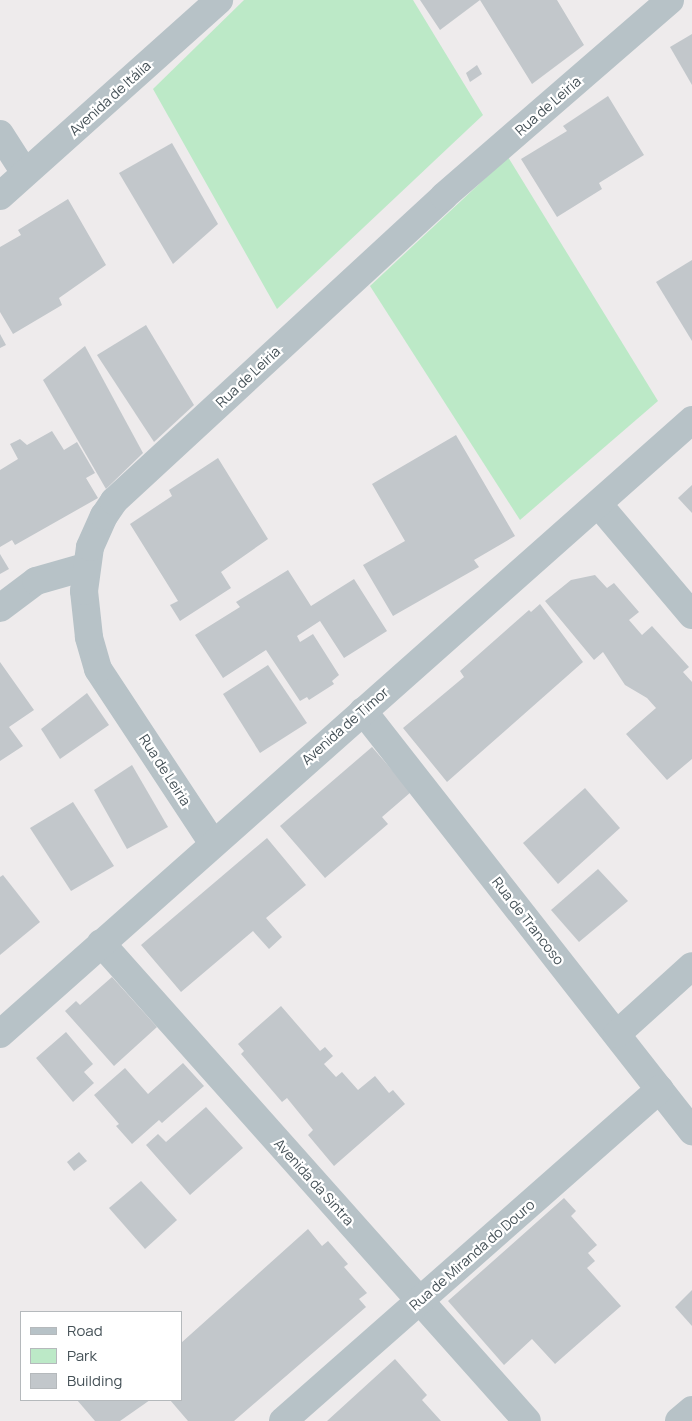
<!DOCTYPE html>
<meta charset="utf-8">
<style>
body{margin:0}
#map{position:relative;width:692px;height:1421px;overflow:hidden;background:#eeebec;font-family:Manrope,sans-serif}
div>[style]{position:absolute}
.green>*{inset:0;background:#bce9c7}
.building>*{inset:0;background:#c2c7cb}
.minor>*{height:28px;margin:-14px;padding:0 14px;transform-origin:14px;border-radius:14px;background:#b7c2c7}
.tertiary>*{height:28px;margin:-14px;padding:0 14px;transform-origin:14px;border-radius:14px;background:#b7c2c7}
span{translate:-50% -50%;white-space:nowrap;text-align:center;line-height:1.15;-webkit-text-stroke:4.5px #fff;paint-order:stroke}
.street-label{font-size:14px;color:#455157}
.legend{position:absolute;left:20px;top:1311px;width:162px;height:90px;box-sizing:border-box;background:#fff;border:1px solid #b5b9bc;margin:0;padding:6px 9px;list-style:none;font-size:15px;color:#455157}
.legend li{display:flex;align-items:center;gap:10px;height:25px}
.legend b{width:25px;border:1px solid #b5b9bc}
</style>
<div id="map">
<div class="green">
<i style="clip-path:polygon(244px 0,413px 0,483px 115px,277px 309px,153px 89px)"></i>
<i style="clip-path:polygon(508px 157px,658px 401px,520px 520px,370px 286px)"></i>
</div>
<div class="building">
<i style="clip-path:polygon(420px 0,557px 0,584px 45px,532px 84px,480px 0,440px 30px)"></i>
<i style="clip-path:polygon(692px 34px,692px 85px,670px 47px)"></i>
<i style="clip-path:polygon(477px 65px,482px 74px,470px 82px,466px 73px)"></i>
<i style="clip-path:polygon(608px 96px,644px 155px,599px 183px,602px 189px,557px 217px,521px 159px,567px 131px,563px 126px)"></i>
<i style="clip-path:polygon(172px 143px,218px 224px,173px 264px,119px 173px)"></i>
<i style="clip-path:polygon(68px 199px,106px 265px,59px 298px,62px 305px,13px 334px,0 312px,0 247px,21px 235px,18px 230px)"></i>
<i style="clip-path:polygon(692px 260px,692px 341px,656px 282px)"></i>
<i style="clip-path:polygon(146px 325px,194px 405px,154px 442px,97px 355px)"></i>
<i style="clip-path:polygon(0 334px,6px 345px,0 348px)"></i>
<i style="clip-path:polygon(85px 346px,143px 453px,106px 489px,43px 380px)"></i>
<i style="clip-path:polygon(52px 431px,64px 450px,77px 442px,95px 473px,86px 478px,98px 498px,15px 545px,12px 540px,0 547px,0 470px,18px 459px,10px 444px,20px 439px,27px 445px)"></i>
<i style="clip-path:polygon(456px 435px,515px 536px,474px 560px,479px 567px,393px 616px,363px 565px,405px 541px,372px 484px)"></i>
<i style="clip-path:polygon(218px 458px,268px 539px,221px 572px,231px 588px,180px 621px,170px 605px,178px 601px,130px 524px,172px 496px,169px 490px)"></i>
<i style="clip-path:polygon(692px 485px,692px 513px,678px 498px)"></i>
<i style="clip-path:polygon(0 554px,9px 569px,0 574px)"></i>
<i style="clip-path:polygon(288px 570px,311px 606px,354px 579px,387px 631px,344px 658px,320px 621px,297px 636px,300px 642px,313px 634px,339px 675px,332px 681px,334px 684px,309px 700px,307px 697px,300px 701px,266px 650px,223px 678px,195px 635px,240px 607px,236px 602px)"></i>
<i style="clip-path:polygon(595px 575px,607px 588px,614px 583px,639px 612px,629px 620px,642px 635px,652px 626px,689px 667px,683px 672px,692px 682px,692px 759px,667px 780px,626px 734px,656px 708px,647px 698px,625px 685px,603px 652px,594px 660px,545px 601px,571px 580px)"></i>
<i style="clip-path:polygon(540px 604px,583px 662px,447px 782px,403px 728px,464px 677px,460px 671px,529px 610px,531px 612px)"></i>
<i style="clip-path:polygon(0 662px,34px 710px,9px 727px,23px 746px,0 761px)"></i>
<i style="clip-path:polygon(268px 665px,307px 723px,260px 753px,223px 694px)"></i>
<i style="clip-path:polygon(87px 693px,109px 725px,60px 759px,41px 729px)"></i>
<i style="clip-path:polygon(372px 747px,411px 792px,382px 817px,388px 824px,325px 878px,280px 826px)"></i>
<i style="clip-path:polygon(132px 765px,168px 827px,127px 849px,94px 790px)"></i>
<i style="clip-path:polygon(585px 788px,620px 828px,558px 884px,523px 843px)"></i>
<i style="clip-path:polygon(73px 802px,114px 866px,71px 891px,30px 828px)"></i>
<i style="clip-path:polygon(267px 838px,306px 885px,266px 918px,282px 937px,269px 949px,253px 931px,181px 992px,141px 945px)"></i>
<i style="clip-path:polygon(598px 869px,628px 901px,579px 942px,551px 910px)"></i>
<i style="clip-path:polygon(3px 875px,40px 922px,0 955px,0 877px)"></i>
<i style="clip-path:polygon(112px 977px,157px 1027px,114px 1066px,65px 1011px,76px 1001px,80px 1005px)"></i>
<i style="clip-path:polygon(281px 1006px,320px 1051px,325px 1047px,333px 1056px,324px 1064px,336px 1077px,342px 1072px,358px 1090px,375px 1076px,389px 1093px,393px 1090px,405px 1104px,334px 1166px,308px 1135px,313px 1130px,287px 1098px,282px 1102px,241px 1054px,244px 1051px,238px 1044px)"></i>
<i style="clip-path:polygon(66px 1032px,93px 1064px,84px 1072px,94px 1083px,73px 1102px,36px 1058px)"></i>
<i style="clip-path:polygon(183px 1063px,204px 1086px,162px 1123px,159px 1120px,132px 1144px,116px 1126px,119px 1124px,94px 1095px,125px 1068px,148px 1094px)"></i>
<i style="clip-path:polygon(206px 1107px,243px 1148px,190px 1195px,146px 1145px,158px 1134px,166px 1142px)"></i>
<i style="clip-path:polygon(79px 1152px,87px 1161px,74px 1171px,67px 1162px)"></i>
<i style="clip-path:polygon(141px 1181px,177px 1220px,145px 1249px,109px 1208px)"></i>
<i style="clip-path:polygon(564px 1198px,576px 1211px,571px 1216px,597px 1245px,588px 1253px,595px 1261px,587px 1268px,621px 1306px,555px 1364px,532px 1339px,504px 1365px,448px 1301px)"></i>
<i style="clip-path:polygon(308px 1229px,322px 1246px,328px 1241px,348px 1264px,344px 1267px,367px 1293px,359px 1299px,366px 1307px,234px 1421px,188px 1421px,170px 1400px,181px 1400px,181px 1343px)"></i>
<i style="clip-path:polygon(692px 1290px,692px 1326px,675px 1307px)"></i>
<i style="clip-path:polygon(395px 1359px,427px 1395px,422px 1400px,441px 1421px,327px 1421px)"></i>
<i style="clip-path:polygon(77px 1400px,150px 1400px,120px 1421px,95px 1421px)"></i>
</div>
<div class="minor">
<i style="left:0;top:134px;width:46px;rotate:57.3deg"></i>
<i style="left:599px;top:505px;width:144px;rotate:49.8deg"></i>
<i style="left:0;top:608px;width:45px;rotate:-36.9deg"></i>
<i style="left:36px;top:581px;width:51px;rotate:-15.9deg"></i>
<i style="left:363px;top:711px;width:534px;rotate:51.93deg"></i>
<i style="left:212px;top:842px;width:207px;rotate:-123.4deg"></i>
<i style="left:98px;top:669px;width:33px;rotate:-106deg"></i>
<i style="left:89px;top:637px;width:46px;rotate:-96.2deg"></i>
<i style="left:84px;top:591px;width:44px;rotate:-82.2deg"></i>
<i style="left:90px;top:547px;width:34px;rotate:-66deg"></i>
<i style="left:104px;top:516px;width:18px;rotate:-56deg"></i>
<i style="left:114px;top:501px;width:449px;rotate:-42.7deg"></i>
<i style="left:444px;top:196px;width:299px;rotate:-40.9deg"></i>
<i style="left:101px;top:943px;width:640px;rotate:48.29deg"></i>
<i style="left:617px;top:1034px;width:101px;rotate:-42.2deg"></i>
<i style="left:283px;top:1421px;width:502px;rotate:-41.37deg"></i>
<i style="left:679px;top:1421px;width:17px;rotate:-40deg"></i>
</div>
<div class="tertiary">
<i style="left:0;top:196px;width:294px;rotate:-41.8deg"></i>
<i style="left:0;top:1034px;width:925px;rotate:-41.58deg"></i>
</div>
<div class="street-label">
<span style="left:110px;top:98px;rotate:-42deg">Avenida de Itália</span>
<span style="left:548px;top:106px;rotate:-41deg">Rua de Leiria</span>
<span style="left:248px;top:377px;rotate:-43deg">Rua de Leiria</span>
<span style="left:345px;top:726px;rotate:-41deg">Avenida de Timor</span>
<span style="left:165px;top:770px;rotate:57deg">Rua de Leiria</span>
<span style="left:528px;top:921px;rotate:52deg">Rua de Trancoso</span>
<span style="left:314px;top:1182px;rotate:48deg">Avenida da Sintra</span>
<span style="left:472px;top:1255px;rotate:-41deg">Rua de Miranda do Douro</span>
</div>
<ul class="legend">
<li><b style="height:6px;background:#b7c2c7"></b>Road</li>
<li><b style="height:14px;background:#bce9c7"></b>Park</li>
<li><b style="height:14px;background:#c2c7cb"></b>Building</li>
</ul>
</div>
